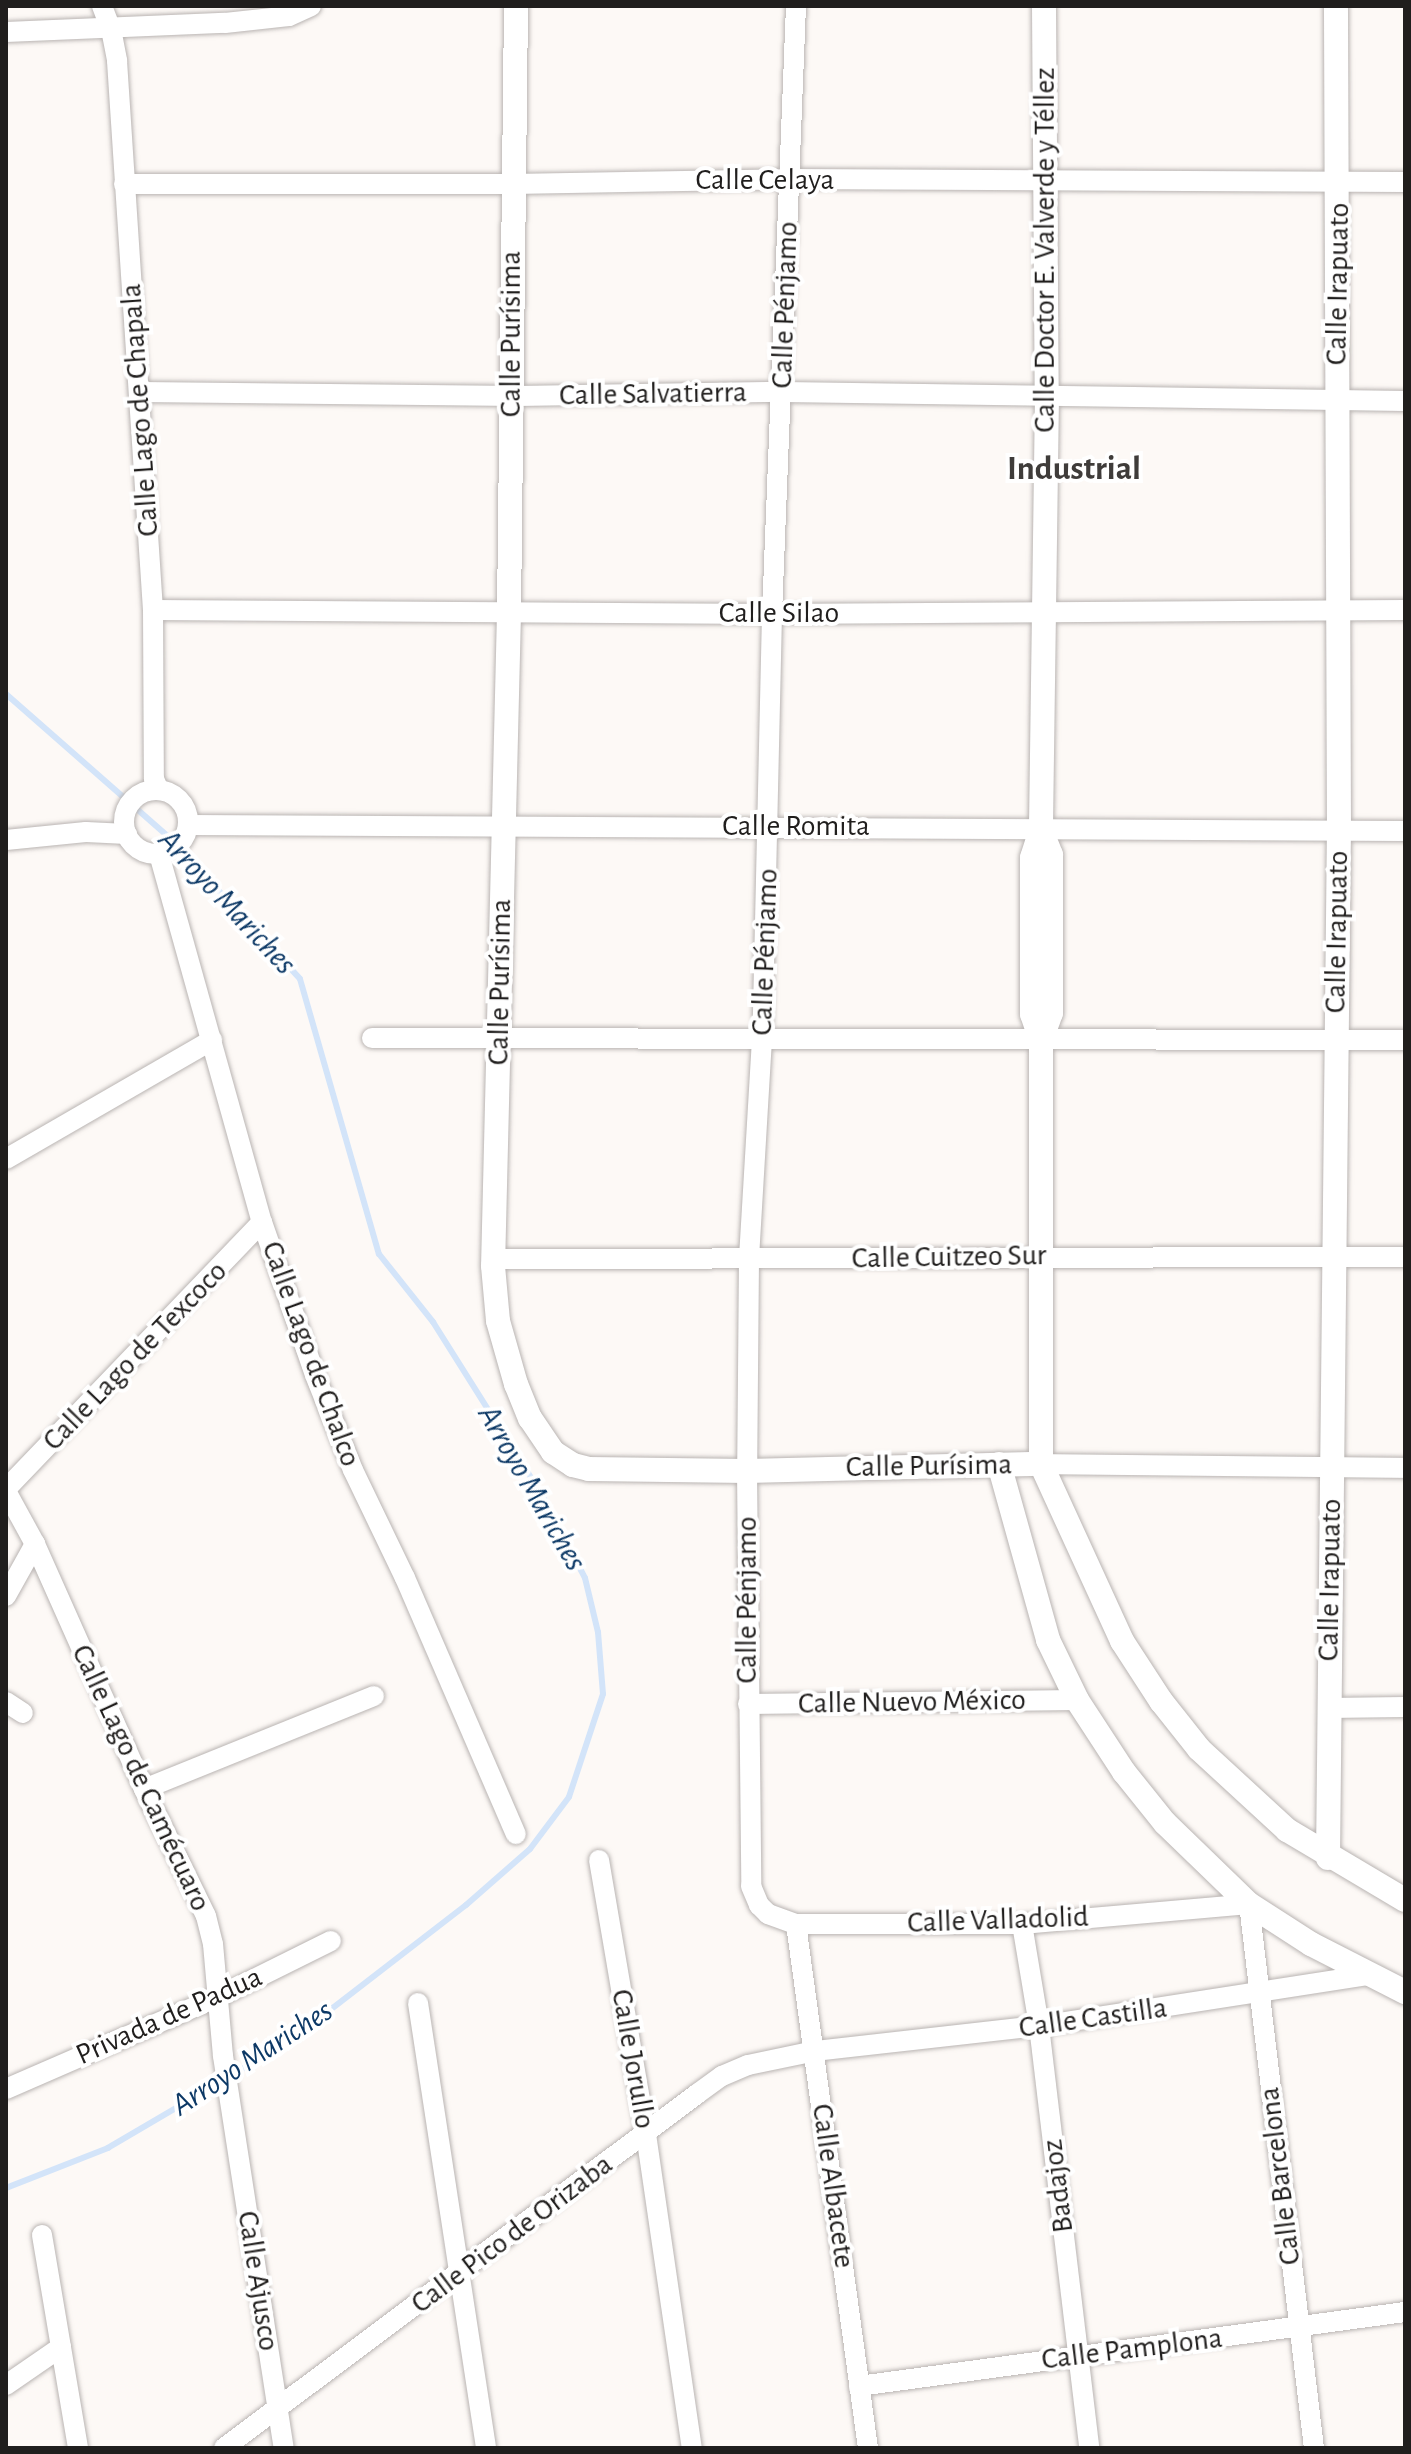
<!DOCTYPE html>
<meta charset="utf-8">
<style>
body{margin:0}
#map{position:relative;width:1411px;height:2454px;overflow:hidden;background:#fdf9f6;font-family:"Alegreya Sans",sans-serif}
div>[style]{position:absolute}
.stream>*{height:6px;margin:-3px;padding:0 3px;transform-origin:3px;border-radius:3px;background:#d3e4f9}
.roads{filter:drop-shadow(0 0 2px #b9b4b2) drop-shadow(0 0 2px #b9b4b2)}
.minor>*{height:20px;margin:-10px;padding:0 10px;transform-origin:10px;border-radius:10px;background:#fff}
.minor>.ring{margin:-10px;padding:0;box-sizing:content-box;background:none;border:20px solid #fff;border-radius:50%}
.tertiary>*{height:24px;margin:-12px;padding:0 12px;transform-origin:12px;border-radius:12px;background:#fff}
span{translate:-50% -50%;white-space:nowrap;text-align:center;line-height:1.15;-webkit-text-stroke:8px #fff;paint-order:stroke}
.street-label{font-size:30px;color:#201e1d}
.water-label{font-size:32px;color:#0d3966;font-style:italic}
.quarter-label{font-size:34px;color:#3f3c3a;font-weight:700}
.frame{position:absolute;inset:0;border:8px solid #201e1d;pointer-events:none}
</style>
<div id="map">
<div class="stream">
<i style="left:6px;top:694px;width:220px;rotate:41.3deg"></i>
<i style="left:171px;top:839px;width:190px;rotate:47.3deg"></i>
<i style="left:300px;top:979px;width:286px;rotate:74deg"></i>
<i style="left:379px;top:1254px;width:87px;rotate:51.5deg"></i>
<i style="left:433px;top:1322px;width:204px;rotate:57.8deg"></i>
<i style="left:542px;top:1495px;width:93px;rotate:62.6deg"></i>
<i style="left:585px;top:1578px;width:56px;rotate:76.5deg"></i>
<i style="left:598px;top:1632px;width:62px;rotate:85.4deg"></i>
<i style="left:603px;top:1694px;width:108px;rotate:108.3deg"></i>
<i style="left:569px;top:1797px;width:65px;rotate:126.9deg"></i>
<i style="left:530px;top:1849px;width:85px;rotate:138.8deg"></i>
<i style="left:466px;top:1905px;width:188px;rotate:142.3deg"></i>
<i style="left:317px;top:2020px;width:93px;rotate:146.8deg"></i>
<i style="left:239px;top:2071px;width:152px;rotate:149.6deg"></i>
<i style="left:108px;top:2148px;width:110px;rotate:158.6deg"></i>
</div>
<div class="roads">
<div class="minor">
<i style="left:102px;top:6px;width:25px;rotate:69deg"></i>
<i style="left:111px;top:29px;width:33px;rotate:79deg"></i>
<i style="left:117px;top:61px;width:550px;rotate:86.25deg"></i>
<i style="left:153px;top:610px;width:169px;rotate:89.7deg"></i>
<i style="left:154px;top:779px;width:12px;rotate:66deg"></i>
<i style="left:796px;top:6px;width:608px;rotate:92.26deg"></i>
<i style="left:772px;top:614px;width:425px;rotate:91.3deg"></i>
<i style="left:762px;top:1039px;width:220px;rotate:93.4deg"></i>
<i style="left:749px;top:1259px;width:212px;rotate:90.5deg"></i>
<i style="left:747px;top:1471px;width:415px;rotate:89.4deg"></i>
<i style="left:751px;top:1886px;width:21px;rotate:67deg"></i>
<i style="left:759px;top:1905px;width:13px;rotate:45deg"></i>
<i style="left:768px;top:1914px;width:30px;rotate:20deg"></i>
<i style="left:796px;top:1924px;width:226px"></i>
<i style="left:1022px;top:1924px;width:228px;rotate:-5deg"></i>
<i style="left:1249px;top:1904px;width:548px;rotate:83.19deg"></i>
<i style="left:6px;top:32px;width:219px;rotate:-2.4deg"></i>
<i style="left:225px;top:23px;width:64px;rotate:-6.2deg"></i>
<i style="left:289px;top:16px;width:24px;rotate:-24deg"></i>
<i style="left:124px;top:184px;width:388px"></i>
<i style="left:512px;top:184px;width:277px;rotate:-1deg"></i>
<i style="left:789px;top:179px;width:616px;rotate:0.28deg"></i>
<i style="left:140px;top:392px;width:378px;rotate:0.6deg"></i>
<i style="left:518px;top:396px;width:265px;rotate:-0.9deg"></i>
<i style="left:783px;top:392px;width:622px;rotate:0.83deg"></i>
<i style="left:153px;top:610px;width:619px;rotate:0.37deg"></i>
<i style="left:772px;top:614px;width:633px;rotate:-0.36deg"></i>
<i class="ring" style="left:124px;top:790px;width:44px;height:44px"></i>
<i style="left:188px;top:825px;width:1217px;rotate:0.28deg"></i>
<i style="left:6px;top:840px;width:80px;rotate:-5.7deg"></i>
<i style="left:86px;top:832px;width:41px;rotate:2.8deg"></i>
<i style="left:159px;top:854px;width:382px;rotate:74.4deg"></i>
<i style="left:262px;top:1222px;width:162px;rotate:70.9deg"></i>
<i style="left:315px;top:1375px;width:102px;rotate:68.2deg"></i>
<i style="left:353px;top:1470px;width:120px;rotate:64.3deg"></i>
<i style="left:405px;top:1578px;width:279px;rotate:66.6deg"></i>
<i style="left:372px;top:1038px;width:1033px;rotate:0.11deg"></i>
<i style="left:6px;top:1159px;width:238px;rotate:-30deg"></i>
<i style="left:494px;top:1259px;width:911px;rotate:-0.13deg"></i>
<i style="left:1041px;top:1464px;width:364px;rotate:0.6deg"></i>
<i style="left:6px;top:1489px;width:370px;rotate:-46.2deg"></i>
<i style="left:6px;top:1491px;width:60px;rotate:61.3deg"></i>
<i style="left:35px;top:1544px;width:268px;rotate:66deg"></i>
<i style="left:144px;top:1789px;width:141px;rotate:64deg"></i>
<i style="left:206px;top:1916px;width:29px;rotate:76deg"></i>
<i style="left:213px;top:1944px;width:112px;rotate:84.9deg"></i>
<i style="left:223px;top:2056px;width:397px;rotate:81.2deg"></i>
<i style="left:6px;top:1596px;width:60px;rotate:-60.9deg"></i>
<i style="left:6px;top:1702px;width:20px;rotate:33deg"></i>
<i style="left:748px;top:1704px;width:329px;rotate:-0.7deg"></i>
<i style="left:1328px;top:1708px;width:77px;rotate:-0.7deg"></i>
<i style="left:144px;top:1789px;width:248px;rotate:-22deg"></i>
<i style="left:599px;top:1860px;width:278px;rotate:80.3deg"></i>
<i style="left:646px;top:2134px;width:317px;rotate:81.7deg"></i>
<i style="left:796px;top:1924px;width:529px;rotate:82.18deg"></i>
<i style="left:1022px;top:1924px;width:103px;rotate:80.5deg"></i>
<i style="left:1039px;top:2026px;width:425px;rotate:83.2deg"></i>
<i style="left:418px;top:2003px;width:450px;rotate:81.3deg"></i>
<i style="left:6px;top:2089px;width:231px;rotate:-23.5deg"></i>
<i style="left:218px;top:1997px;width:126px;rotate:-26.4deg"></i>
<i style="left:42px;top:2235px;width:216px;rotate:80.4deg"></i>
<i style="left:6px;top:2385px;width:67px;rotate:-34.6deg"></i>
<i style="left:859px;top:2386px;width:551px;rotate:-7.72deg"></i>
<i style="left:224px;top:2448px;width:591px;rotate:-36.81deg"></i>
<i style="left:697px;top:2094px;width:31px;rotate:-36deg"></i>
<i style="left:722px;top:2076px;width:28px;rotate:-23deg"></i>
<i style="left:748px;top:2065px;width:68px;rotate:-11.8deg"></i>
<i style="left:815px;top:2051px;width:225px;rotate:-6.4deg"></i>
<i style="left:1039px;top:2026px;width:335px;rotate:-8.8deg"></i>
</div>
<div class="tertiary">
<i style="left:516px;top:6px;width:607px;rotate:90.66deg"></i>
<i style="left:509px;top:613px;width:653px;rotate:91.4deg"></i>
<i style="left:493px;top:1266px;width:55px;rotate:84.8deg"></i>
<i style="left:498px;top:1321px;width:66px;rotate:74.1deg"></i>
<i style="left:516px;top:1384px;width:37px;rotate:68deg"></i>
<i style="left:530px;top:1418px;width:41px;rotate:55.9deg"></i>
<i style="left:553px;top:1452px;width:24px;rotate:33deg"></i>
<i style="left:573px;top:1465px;width:16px;rotate:14deg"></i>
<i style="left:589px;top:1469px;width:158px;rotate:0.7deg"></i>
<i style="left:747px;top:1471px;width:294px;rotate:-1.4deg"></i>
<i style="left:1044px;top:6px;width:390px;rotate:89.6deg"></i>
<i style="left:1047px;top:396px;width:434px;rotate:90.8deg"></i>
<i style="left:1041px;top:830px;width:29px;rotate:108deg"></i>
<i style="left:1032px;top:858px;width:156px;rotate:90deg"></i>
<i style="left:1032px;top:1014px;width:28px;rotate:71deg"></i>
<i style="left:1041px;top:1040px;width:424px;rotate:90deg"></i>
<i style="left:1041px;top:1464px;width:195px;rotate:65.4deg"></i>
<i style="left:1122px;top:1641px;width:72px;rotate:57deg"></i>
<i style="left:1161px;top:1701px;width:61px;rotate:51.6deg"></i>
<i style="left:1199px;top:1749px;width:120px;rotate:42.6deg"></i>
<i style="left:1287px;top:1830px;width:137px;rotate:30.7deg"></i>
<i style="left:1041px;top:830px;width:27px;rotate:68deg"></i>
<i style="left:1051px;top:855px;width:158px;rotate:90deg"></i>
<i style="left:1051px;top:1013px;width:29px;rotate:110deg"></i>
<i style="left:999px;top:1464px;width:183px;rotate:74.4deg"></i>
<i style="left:1048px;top:1640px;width:67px;rotate:64.2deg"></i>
<i style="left:1077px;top:1700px;width:86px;rotate:56.9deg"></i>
<i style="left:1124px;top:1772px;width:65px;rotate:51.2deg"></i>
<i style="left:1165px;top:1823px;width:117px;rotate:44deg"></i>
<i style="left:1249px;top:1904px;width:74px;rotate:32.8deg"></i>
<i style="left:1311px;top:1944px;width:106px;rotate:27.1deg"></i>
<i style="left:1328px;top:1858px;width:1026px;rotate:-89.39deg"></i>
<i style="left:1339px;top:832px;width:826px;rotate:-90.21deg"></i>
</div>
</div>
<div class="street-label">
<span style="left:765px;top:180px">Calle Celaya</span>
<span style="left:1045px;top:250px;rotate:-90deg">Calle Doctor E. Valverde y Téllez</span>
<span style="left:1338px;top:284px;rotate:-89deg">Calle Irapuato</span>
<span style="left:785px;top:305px;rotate:-88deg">Calle Pénjamo</span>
<span style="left:511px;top:334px;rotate:-90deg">Calle Purísima</span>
<span style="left:653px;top:394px;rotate:-1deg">Calle Salvatierra</span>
<span style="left:140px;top:410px;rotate:-94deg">Calle Lago de Chapala</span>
<span style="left:779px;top:613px">Calle Silao</span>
<span style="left:796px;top:826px">Calle Romita</span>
<span style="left:1337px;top:932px;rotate:-89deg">Calle Irapuato</span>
<span style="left:765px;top:952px;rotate:-88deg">Calle Pénjamo</span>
<span style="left:500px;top:982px;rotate:-89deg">Calle Purísima</span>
<span style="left:949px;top:1257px;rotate:-1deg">Calle Cuitzeo Sur</span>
<span style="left:311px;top:1354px;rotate:70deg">Calle Lago de Chalco</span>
<span style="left:135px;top:1356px;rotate:-46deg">Calle Lago de Texcoco</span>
<span style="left:929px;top:1466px;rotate:-1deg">Calle Purísima</span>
<span style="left:1330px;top:1580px;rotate:-89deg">Calle Irapuato</span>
<span style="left:747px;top:1600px;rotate:-90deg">Calle Pénjamo</span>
<span style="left:912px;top:1702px;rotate:-1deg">Calle Nuevo México</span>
<span style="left:141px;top:1778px;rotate:65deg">Calle Lago de Camécuaro</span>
<span style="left:998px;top:1920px;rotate:-2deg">Calle Valladolid</span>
<span style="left:169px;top:2016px;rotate:-24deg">Privada de Padua</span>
<span style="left:1093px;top:2018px;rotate:-8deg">Calle Castilla</span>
<span style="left:633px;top:2059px;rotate:80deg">Calle Jorullo</span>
<span style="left:1280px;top:2176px;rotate:-97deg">Calle Barcelona</span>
<span style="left:833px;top:2186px;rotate:82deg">Calle Albacete</span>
<span style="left:1058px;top:2186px;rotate:-97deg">Badajoz</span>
<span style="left:512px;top:2234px;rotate:-37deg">Calle Pico de Orizaba</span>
<span style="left:258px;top:2281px;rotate:81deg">Calle Ajusco</span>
<span style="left:1132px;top:2349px;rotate:-7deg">Calle Pamplona</span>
</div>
<div class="water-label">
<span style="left:227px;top:902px;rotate:47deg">Arroyo Mariches</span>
<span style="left:532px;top:1488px;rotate:60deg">Arroyo Mariches</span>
<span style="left:252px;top:2058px;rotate:-33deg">Arroyo Mariches</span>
</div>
<div class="quarter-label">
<span style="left:1074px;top:470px">Industrial</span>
</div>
<div class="frame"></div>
</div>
